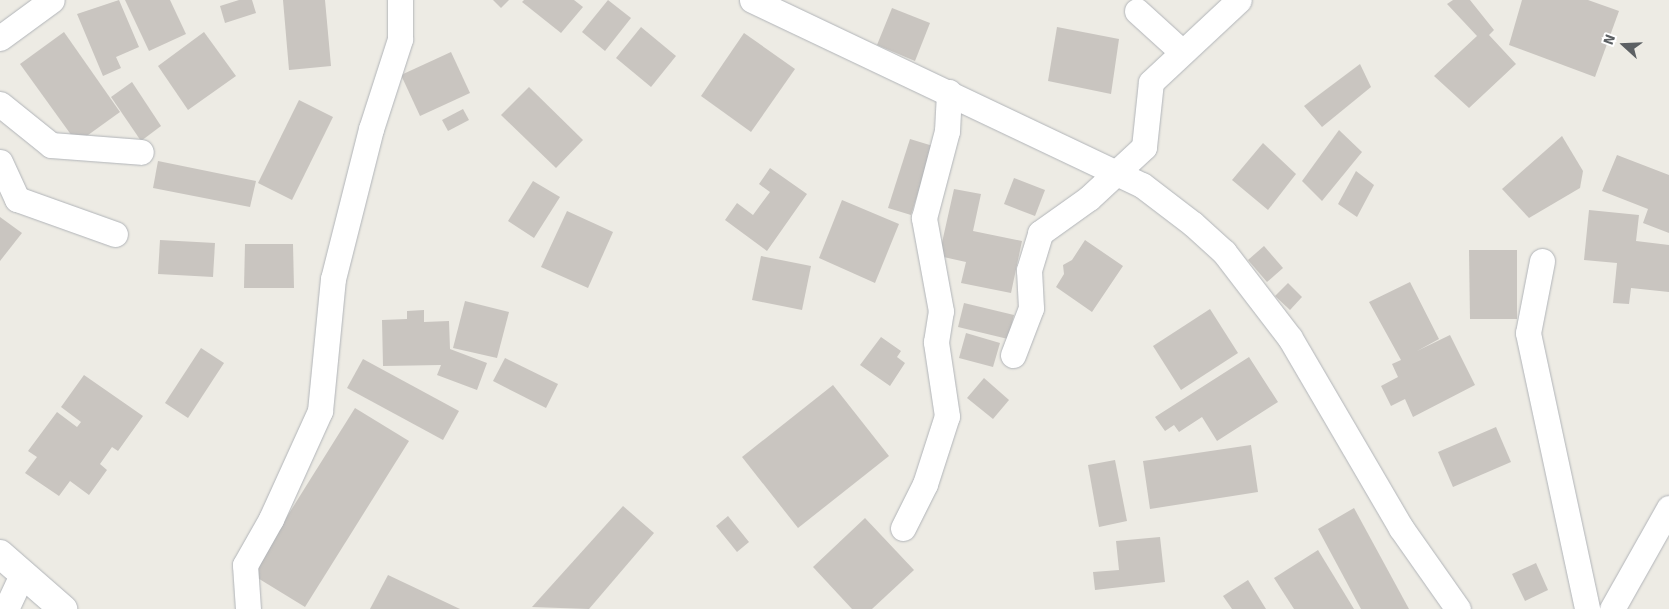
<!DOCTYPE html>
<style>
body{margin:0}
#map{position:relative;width:1669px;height:609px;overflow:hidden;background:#edebe4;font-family:Signika,sans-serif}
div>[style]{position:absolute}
.building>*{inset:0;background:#c9c5c0}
.roads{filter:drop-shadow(0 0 1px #b1b4b8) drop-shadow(0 0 1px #b1b4b8)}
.street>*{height:25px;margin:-12.5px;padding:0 12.5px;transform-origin:12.5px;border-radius:12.5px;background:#fff}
.secondary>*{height:28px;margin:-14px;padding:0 14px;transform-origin:14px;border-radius:14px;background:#fff}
span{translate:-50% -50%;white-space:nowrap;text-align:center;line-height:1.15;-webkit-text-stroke:4.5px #fff;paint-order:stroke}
.north{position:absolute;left:1599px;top:20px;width:50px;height:50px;-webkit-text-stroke:4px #fff;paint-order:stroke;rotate:290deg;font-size:14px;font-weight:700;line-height:20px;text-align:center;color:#5c6063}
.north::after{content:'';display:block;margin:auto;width:18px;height:22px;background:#5c6063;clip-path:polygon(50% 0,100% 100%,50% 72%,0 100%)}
</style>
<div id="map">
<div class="building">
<i style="clip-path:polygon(119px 0,139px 47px,116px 57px,121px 68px,103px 76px,77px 14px)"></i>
<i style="clip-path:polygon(125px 0,170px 0,186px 34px,149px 51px)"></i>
<i style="clip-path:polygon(239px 0,252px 0,256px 13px,225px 23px,220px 6px)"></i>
<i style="clip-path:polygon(283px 0,325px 0,331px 66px,289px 70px)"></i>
<i style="clip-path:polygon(493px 0,509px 0,501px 8px)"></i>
<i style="clip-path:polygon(524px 0,574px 0,583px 7px,561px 33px,522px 2px)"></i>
<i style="clip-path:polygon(608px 0,631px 18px,605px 51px,582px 32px)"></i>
<i style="clip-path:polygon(1453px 0,1470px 0,1494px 30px,1489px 35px,1516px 64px,1469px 108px,1434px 76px,1477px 36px,1447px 4px)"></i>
<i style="clip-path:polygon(1522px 0,1588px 0,1619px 11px,1595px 77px,1509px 45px)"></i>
<i style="clip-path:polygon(892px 8px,930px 23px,915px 61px,877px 45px)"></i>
<i style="clip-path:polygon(641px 27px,676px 56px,651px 87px,616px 58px)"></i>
<i style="clip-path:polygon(1057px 27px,1119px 39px,1111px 94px,1048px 81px)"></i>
<i style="clip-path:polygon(64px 32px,120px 112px,77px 143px,20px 64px)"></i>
<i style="clip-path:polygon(204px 32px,236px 76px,188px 110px,158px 66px)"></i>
<i style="clip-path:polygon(744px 33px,795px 69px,751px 132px,701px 96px)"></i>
<i style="clip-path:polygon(451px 52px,470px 93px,420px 116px,401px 75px)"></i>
<i style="clip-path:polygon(1360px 64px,1371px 87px,1322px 127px,1304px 106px)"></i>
<i style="clip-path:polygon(132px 82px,161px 126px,141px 141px,111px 97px)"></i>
<i style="clip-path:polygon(529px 87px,583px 140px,556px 168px,501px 115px)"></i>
<i style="clip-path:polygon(299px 100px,333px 117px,292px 200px,258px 183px)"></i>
<i style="clip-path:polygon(463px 109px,469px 120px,448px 131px,442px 120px)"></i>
<i style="clip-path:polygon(1339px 130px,1362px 152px,1322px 201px,1302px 181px)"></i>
<i style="clip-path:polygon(1562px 136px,1583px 171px,1580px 188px,1529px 218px,1502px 189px)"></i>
<i style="clip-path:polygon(910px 139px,933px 146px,911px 215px,888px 208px)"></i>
<i style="clip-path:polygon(1263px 143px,1296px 174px,1268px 210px,1232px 180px)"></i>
<i style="clip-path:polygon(1617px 155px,1669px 175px,1669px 233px,1643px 223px,1648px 209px,1602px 191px)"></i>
<i style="clip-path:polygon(158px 161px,256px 181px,250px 207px,153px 188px)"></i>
<i style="clip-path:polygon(770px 168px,807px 194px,767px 251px,725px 220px,737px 203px,753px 215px,770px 192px,759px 184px)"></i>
<i style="clip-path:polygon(1356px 171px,1374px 185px,1357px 217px,1338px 204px)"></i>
<i style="clip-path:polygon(1014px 178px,1045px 190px,1035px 216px,1004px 204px)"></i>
<i style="clip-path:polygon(533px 181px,560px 197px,534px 238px,508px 221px)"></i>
<i style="clip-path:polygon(954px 189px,981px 194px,973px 231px,1022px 241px,1011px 293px,961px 283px,966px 262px,939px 256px)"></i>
<i style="clip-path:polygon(842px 200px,899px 224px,875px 283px,819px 258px)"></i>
<i style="clip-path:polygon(1589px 210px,1639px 215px,1636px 241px,1669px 245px,1669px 292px,1631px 288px,1629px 304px,1613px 303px,1617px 263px,1584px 260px)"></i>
<i style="clip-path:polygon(567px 211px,613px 232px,588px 288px,541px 267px)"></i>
<i style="clip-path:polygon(0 217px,22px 233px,0 261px)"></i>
<i style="clip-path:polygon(160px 240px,215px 243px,213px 277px,158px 274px)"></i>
<i style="clip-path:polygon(1085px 240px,1123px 266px,1092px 312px,1056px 287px,1064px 274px,1063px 265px,1072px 260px)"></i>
<i style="clip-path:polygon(245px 244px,293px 244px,294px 288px,244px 288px)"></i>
<i style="clip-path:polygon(1264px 246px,1283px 268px,1267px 282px,1248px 260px)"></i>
<i style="clip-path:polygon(1469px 250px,1517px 250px,1517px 319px,1470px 319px)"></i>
<i style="clip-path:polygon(761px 256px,811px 266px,802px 310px,752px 300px)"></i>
<i style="clip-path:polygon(1410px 282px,1439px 339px,1417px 351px,1450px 335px,1475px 385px,1413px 417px,1405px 399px,1391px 406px,1381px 386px,1398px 377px,1392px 364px,1401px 360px,1369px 302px)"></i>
<i style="clip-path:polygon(1288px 283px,1302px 297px,1290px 310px,1275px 296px)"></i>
<i style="clip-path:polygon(465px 301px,509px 312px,497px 358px,453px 348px)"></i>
<i style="clip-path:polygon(964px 303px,1014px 315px,1008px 339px,958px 327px)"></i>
<i style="clip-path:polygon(1210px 309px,1238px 353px,1181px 390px,1153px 346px)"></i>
<i style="clip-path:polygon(424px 310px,424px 322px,449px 321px,450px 349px,487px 363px,477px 390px,437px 375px,441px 365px,383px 366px,382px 320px,407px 319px,407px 311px)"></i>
<i style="clip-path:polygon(966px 333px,1000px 343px,993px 367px,959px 358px)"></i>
<i style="clip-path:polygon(881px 337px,901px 351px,897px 357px,905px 363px,890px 386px,860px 365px)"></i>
<i style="clip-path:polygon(201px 348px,224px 363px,188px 418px,165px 403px)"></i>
<i style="clip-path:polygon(1249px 357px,1278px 402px,1217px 441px,1202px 417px,1179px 432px,1174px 425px,1165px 431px,1155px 417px)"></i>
<i style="clip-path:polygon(505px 358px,558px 384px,546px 408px,493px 381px)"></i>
<i style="clip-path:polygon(363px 359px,459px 411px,443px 440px,347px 388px)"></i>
<i style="clip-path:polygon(84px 375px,143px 416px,118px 451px,112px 447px,100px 464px,107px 470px,89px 495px,70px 481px,59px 496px,25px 473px,37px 457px,28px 451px,57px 412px,77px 427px,81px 422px,61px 407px)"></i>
<i style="clip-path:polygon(984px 378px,1009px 400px,993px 419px,967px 398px)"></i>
<i style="clip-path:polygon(833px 385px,889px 456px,798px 528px,742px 457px)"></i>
<i style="clip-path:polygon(355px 408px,409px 441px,305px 607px,251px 574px)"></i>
<i style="clip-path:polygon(1496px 427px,1511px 462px,1453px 487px,1438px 452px)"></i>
<i style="clip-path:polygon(1251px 445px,1258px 492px,1150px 509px,1143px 461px)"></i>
<i style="clip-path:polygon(1115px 460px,1127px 521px,1099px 527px,1088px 465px)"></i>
<i style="clip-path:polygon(623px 506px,654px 533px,589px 609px,532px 607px)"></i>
<i style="clip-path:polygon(1354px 508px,1409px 609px,1361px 609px,1318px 529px)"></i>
<i style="clip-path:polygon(728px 516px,749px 542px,737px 552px,716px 526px)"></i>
<i style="clip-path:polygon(865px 518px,914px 570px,872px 609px,852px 609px,813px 567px)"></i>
<i style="clip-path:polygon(1160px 537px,1165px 582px,1095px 590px,1093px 572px,1119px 570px,1116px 541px)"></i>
<i style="clip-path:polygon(1318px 550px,1354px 609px,1294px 609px,1274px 578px)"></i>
<i style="clip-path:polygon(1536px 563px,1548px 590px,1525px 601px,1512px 574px)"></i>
<i style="clip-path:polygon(388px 575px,460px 609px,370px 609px)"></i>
<i style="clip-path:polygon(1248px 580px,1266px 609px,1232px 609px,1223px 596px)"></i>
</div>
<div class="roads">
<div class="street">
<i style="left:752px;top:0;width:432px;rotate:25.4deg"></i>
<i style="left:1142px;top:185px;width:64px;rotate:37.4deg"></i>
<i style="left:1193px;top:224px;width:42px;rotate:42.1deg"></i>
<i style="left:1224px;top:252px;width:108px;rotate:52.5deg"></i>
<i style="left:1290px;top:338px;width:220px;rotate:59.7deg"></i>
<i style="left:1401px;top:528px;width:99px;rotate:54.9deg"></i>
<i style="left:1137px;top:11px;width:61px;rotate:42.3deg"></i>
<i style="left:0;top:38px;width:64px;rotate:-36.2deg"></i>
<i style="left:0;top:104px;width:65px;rotate:38.8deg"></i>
<i style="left:51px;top:145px;width:90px;rotate:4.4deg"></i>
<i style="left:0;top:162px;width:41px;rotate:65.3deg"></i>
<i style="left:17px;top:199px;width:104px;rotate:19.7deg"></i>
<i style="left:1542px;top:261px;width:73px;rotate:101deg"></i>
<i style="left:1528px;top:333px;width:282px;rotate:77.9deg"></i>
<i style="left:1013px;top:355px;width:50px;rotate:-69deg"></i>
<i style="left:1031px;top:308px;width:38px;rotate:-93deg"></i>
<i style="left:1029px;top:270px;width:39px;rotate:-73deg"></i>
<i style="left:1040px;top:233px;width:60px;rotate:-35.5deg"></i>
<i style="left:1089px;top:198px;width:75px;rotate:-42.8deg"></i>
<i style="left:1144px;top:147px;width:65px;rotate:-83.9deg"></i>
<i style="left:1151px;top:82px;width:120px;rotate:-43deg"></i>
<i style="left:903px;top:528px;width:49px;rotate:-63.4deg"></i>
<i style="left:925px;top:484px;width:71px;rotate:-72.1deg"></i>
<i style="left:947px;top:416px;width:75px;rotate:-98.5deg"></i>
<i style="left:936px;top:342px;width:31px;rotate:-81deg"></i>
<i style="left:941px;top:311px;width:95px;rotate:-100.4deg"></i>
<i style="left:924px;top:218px;width:90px;rotate:-75.2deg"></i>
<i style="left:947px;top:131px;width:39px;rotate:-87deg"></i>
<i style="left:6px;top:609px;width:38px;rotate:-65deg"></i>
<i style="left:248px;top:609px;width:44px;rotate:-93.9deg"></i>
<i style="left:245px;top:565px;width:53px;rotate:-60.5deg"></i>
<i style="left:271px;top:519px;width:119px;rotate:-65.6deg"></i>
<i style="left:320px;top:411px;width:133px;rotate:-84.4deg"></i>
<i style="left:333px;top:279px;width:155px;rotate:-75.8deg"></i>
<i style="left:371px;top:129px;width:95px;rotate:-72.1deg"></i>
<i style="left:400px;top:39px;width:39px;rotate:-90deg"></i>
<i style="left:1612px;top:609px;width:116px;rotate:-60.6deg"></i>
</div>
<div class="secondary">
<i style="left:0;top:554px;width:84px;rotate:41.1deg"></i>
</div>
</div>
<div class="north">N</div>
</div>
